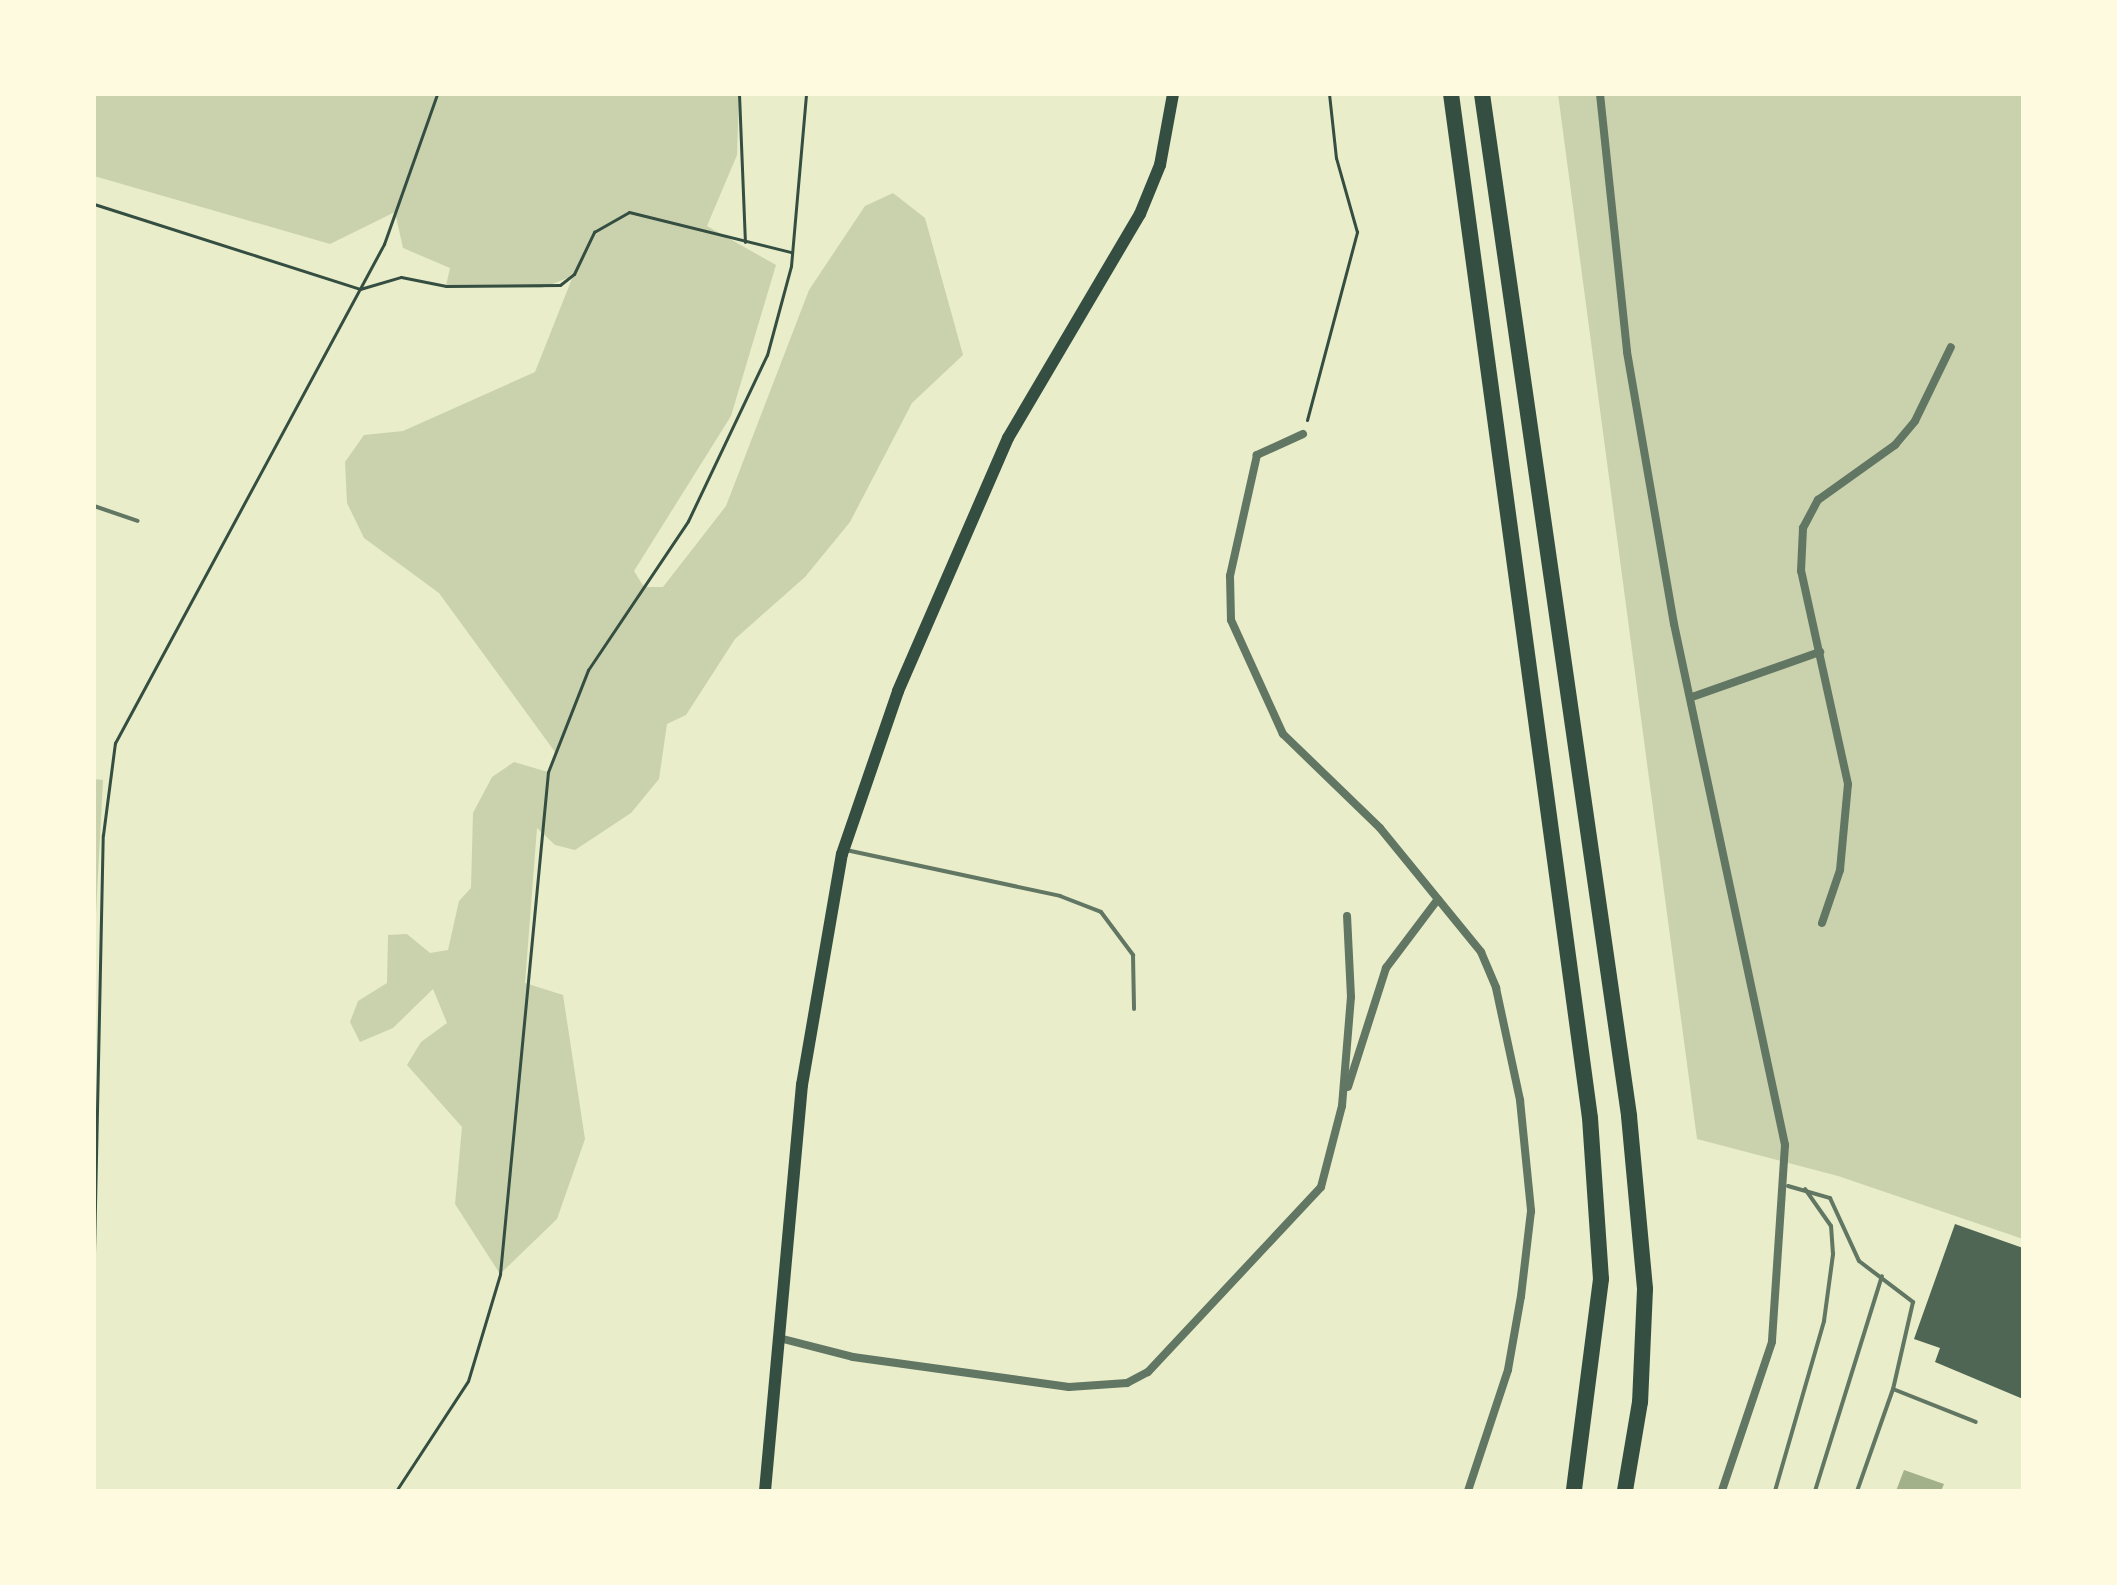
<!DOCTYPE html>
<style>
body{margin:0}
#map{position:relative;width:2117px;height:1585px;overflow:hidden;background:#e9edc9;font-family:Poppins,sans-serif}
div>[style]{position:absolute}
.green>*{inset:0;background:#cad2ad}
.water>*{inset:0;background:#a3b18a}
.building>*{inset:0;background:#4f6655}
.path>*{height:3px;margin:-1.5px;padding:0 1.5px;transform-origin:1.5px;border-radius:1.5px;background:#344e41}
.service>*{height:4px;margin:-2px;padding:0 2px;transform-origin:2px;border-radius:2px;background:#617663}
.minor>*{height:8px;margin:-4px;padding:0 4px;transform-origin:4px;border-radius:4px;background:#617663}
.secondary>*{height:12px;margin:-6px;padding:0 6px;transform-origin:6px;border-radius:6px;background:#344e41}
.motorway>*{height:16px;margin:-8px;padding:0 8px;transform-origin:8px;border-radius:8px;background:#344e41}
span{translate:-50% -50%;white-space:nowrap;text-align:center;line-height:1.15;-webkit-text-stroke:6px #fefae0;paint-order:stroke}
.frame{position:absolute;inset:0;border:96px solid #fefae0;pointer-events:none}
</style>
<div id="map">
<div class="green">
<i style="clip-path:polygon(94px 94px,739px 94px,737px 155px,707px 226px,776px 265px,731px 416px,634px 571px,644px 587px,663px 587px,726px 506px,809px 290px,865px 206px,893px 193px,925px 218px,963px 355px,912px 403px,850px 522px,805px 577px,735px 639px,686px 715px,667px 724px,659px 779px,631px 813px,575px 850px,555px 845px,537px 828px,525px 983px,563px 995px,585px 1139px,557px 1219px,500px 1274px,455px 1204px,462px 1127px,407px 1065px,421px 1042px,447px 1023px,433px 989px,393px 1028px,360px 1042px,350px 1022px,358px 1001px,387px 983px,388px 935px,407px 934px,430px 953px,448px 950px,459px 901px,471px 888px,473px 813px,492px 777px,514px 762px,548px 772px,555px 752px,439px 593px,364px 538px,347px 503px,345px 462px,364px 435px,403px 431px,535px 372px,573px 276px,542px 288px,446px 286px,450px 268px,403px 248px,395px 212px,330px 244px,94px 176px)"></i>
<i style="clip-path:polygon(1558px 94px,2023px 94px,2023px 1239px,1838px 1176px,1697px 1139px)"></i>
<i style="clip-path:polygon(94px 779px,103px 780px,94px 953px)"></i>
</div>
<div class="water">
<i style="clip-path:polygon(1904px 1470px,1944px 1484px,1941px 1491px,1896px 1491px)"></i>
</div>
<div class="building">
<i style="clip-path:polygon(1955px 1224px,2023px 1248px,2023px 1399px,1935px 1362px,1940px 1348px,1914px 1339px)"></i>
</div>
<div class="path">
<i style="left:739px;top:94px;width:148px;rotate:87.7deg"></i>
<i style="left:94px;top:204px;width:279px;rotate:17.7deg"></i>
<i style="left:360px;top:289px;width:43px;rotate:-16.3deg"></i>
<i style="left:401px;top:277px;width:46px;rotate:11.3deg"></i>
<i style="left:446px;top:286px;width:114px;rotate:-0.5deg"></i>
<i style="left:560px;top:285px;width:18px;rotate:-38deg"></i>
<i style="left:574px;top:274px;width:47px;rotate:-64.5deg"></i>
<i style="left:594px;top:232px;width:40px;rotate:-29.7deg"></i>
<i style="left:629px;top:212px;width:167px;rotate:13.9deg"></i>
<i style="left:1307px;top:420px;width:195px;rotate:-75.1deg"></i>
<i style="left:1357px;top:232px;width:77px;rotate:-105.8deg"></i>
<i style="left:1336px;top:158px;width:64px;rotate:-96.2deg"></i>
<i style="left:94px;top:1253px;width:418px;rotate:-88.8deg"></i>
<i style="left:103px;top:835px;width:93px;rotate:-82.6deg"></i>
<i style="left:115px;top:743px;width:567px;rotate:-61.67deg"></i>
<i style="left:384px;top:244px;width:159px;rotate:-70.5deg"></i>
<i style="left:396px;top:1491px;width:131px;rotate:-56.8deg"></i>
<i style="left:468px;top:1381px;width:112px;rotate:-73.3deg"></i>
<i style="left:500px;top:1274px;width:504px;rotate:-84.54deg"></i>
<i style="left:548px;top:772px;width:110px;rotate:-68.6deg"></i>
<i style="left:588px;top:670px;width:179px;rotate:-56.1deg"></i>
<i style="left:688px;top:521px;width:184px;rotate:-64.6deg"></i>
<i style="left:767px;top:355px;width:92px;rotate:-74.9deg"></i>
<i style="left:791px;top:266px;width:173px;rotate:-85deg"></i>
</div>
<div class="service">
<i style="left:94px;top:506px;width:46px;rotate:18.8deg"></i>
<i style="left:846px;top:850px;width:219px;rotate:12.1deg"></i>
<i style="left:1060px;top:896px;width:44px;rotate:21.3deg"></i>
<i style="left:1101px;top:912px;width:54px;rotate:53.3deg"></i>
<i style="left:1133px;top:955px;width:54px;rotate:88.9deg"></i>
<i style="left:1788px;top:1186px;width:44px;rotate:15.9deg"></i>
<i style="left:1830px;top:1198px;width:69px;rotate:65.3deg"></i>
<i style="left:1859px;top:1261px;width:68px;rotate:37.2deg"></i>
<i style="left:1913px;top:1302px;width:89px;rotate:102.9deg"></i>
<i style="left:1893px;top:1389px;width:108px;rotate:109.4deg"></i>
<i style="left:1893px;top:1389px;width:89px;rotate:21.7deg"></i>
<i style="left:1775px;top:1491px;width:177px;rotate:-73.9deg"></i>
<i style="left:1824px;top:1321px;width:68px;rotate:-82.3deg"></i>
<i style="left:1833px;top:1254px;width:28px;rotate:-94deg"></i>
<i style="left:1831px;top:1226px;width:45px;rotate:-125.1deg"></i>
<i style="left:1815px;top:1491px;width:225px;rotate:-72.7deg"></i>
</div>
<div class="minor">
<i style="left:1600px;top:94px;width:259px;rotate:84deg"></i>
<i style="left:1627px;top:352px;width:276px;rotate:80.2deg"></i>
<i style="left:1674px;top:624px;width:533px;rotate:77.97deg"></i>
<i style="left:1785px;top:1145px;width:197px;rotate:93.8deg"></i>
<i style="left:1772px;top:1342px;width:157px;rotate:108.6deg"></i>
<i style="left:1303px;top:434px;width:51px;rotate:155.5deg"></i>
<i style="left:1257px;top:455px;width:124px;rotate:102.6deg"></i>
<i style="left:1230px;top:576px;width:44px;rotate:88.7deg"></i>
<i style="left:1231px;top:620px;width:125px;rotate:65.5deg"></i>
<i style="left:1283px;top:734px;width:135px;rotate:44.1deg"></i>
<i style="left:1380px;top:828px;width:160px;rotate:50.8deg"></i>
<i style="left:1481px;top:952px;width:39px;rotate:67deg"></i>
<i style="left:1496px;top:988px;width:115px;rotate:77.9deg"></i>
<i style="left:1520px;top:1100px;width:112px;rotate:84.3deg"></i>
<i style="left:1531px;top:1211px;width:86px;rotate:96.7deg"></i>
<i style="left:1521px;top:1296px;width:75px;rotate:100deg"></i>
<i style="left:1508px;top:1370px;width:127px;rotate:108.3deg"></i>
<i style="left:1692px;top:697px;width:136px;rotate:-19.4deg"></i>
<i style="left:1822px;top:923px;width:56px;rotate:-71.2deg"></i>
<i style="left:1840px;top:870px;width:86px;rotate:-84.7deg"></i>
<i style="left:1848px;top:784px;width:218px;rotate:-102.4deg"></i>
<i style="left:1801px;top:571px;width:43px;rotate:-87.3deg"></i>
<i style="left:1803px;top:528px;width:32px;rotate:-62deg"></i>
<i style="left:1818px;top:500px;width:95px;rotate:-35.5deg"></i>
<i style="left:1895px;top:445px;width:31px;rotate:-50deg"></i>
<i style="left:1915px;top:421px;width:82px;rotate:-64.1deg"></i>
<i style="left:1348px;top:1087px;width:125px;rotate:-72.3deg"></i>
<i style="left:1386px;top:968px;width:86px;rotate:-53deg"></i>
<i style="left:783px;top:1339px;width:72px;rotate:14.4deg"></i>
<i style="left:853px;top:1357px;width:218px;rotate:7.9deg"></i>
<i style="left:1069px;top:1387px;width:58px;rotate:-3.9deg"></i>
<i style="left:1127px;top:1383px;width:24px;rotate:-28deg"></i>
<i style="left:1148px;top:1372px;width:253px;rotate:-46.9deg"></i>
<i style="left:1321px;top:1187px;width:84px;rotate:-75.5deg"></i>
<i style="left:1342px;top:1106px;width:109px;rotate:-85.3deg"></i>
<i style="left:1351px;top:997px;width:81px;rotate:-92.8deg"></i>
</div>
<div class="secondary">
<i style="left:765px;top:1491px;width:408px;rotate:-84.8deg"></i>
<i style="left:802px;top:1085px;width:234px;rotate:-80.2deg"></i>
<i style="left:842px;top:854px;width:172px;rotate:-71deg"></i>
<i style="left:898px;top:691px;width:276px;rotate:-66.5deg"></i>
<i style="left:1008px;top:438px;width:260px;rotate:-59.5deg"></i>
<i style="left:1140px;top:214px;width:53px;rotate:-67.8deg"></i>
<i style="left:1160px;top:165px;width:72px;rotate:-79.6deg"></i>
</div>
<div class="motorway">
<i style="left:1451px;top:94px;width:1033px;rotate:82.27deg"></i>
<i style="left:1590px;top:1118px;width:161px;rotate:86.1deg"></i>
<i style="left:1601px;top:1279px;width:214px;rotate:97.3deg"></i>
<i style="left:1482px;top:94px;width:1033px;rotate:81.81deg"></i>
<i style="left:1629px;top:1116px;width:174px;rotate:84.7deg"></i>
<i style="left:1645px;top:1289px;width:113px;rotate:92.5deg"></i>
<i style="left:1640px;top:1402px;width:90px;rotate:99.6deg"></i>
</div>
<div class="frame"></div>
</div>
